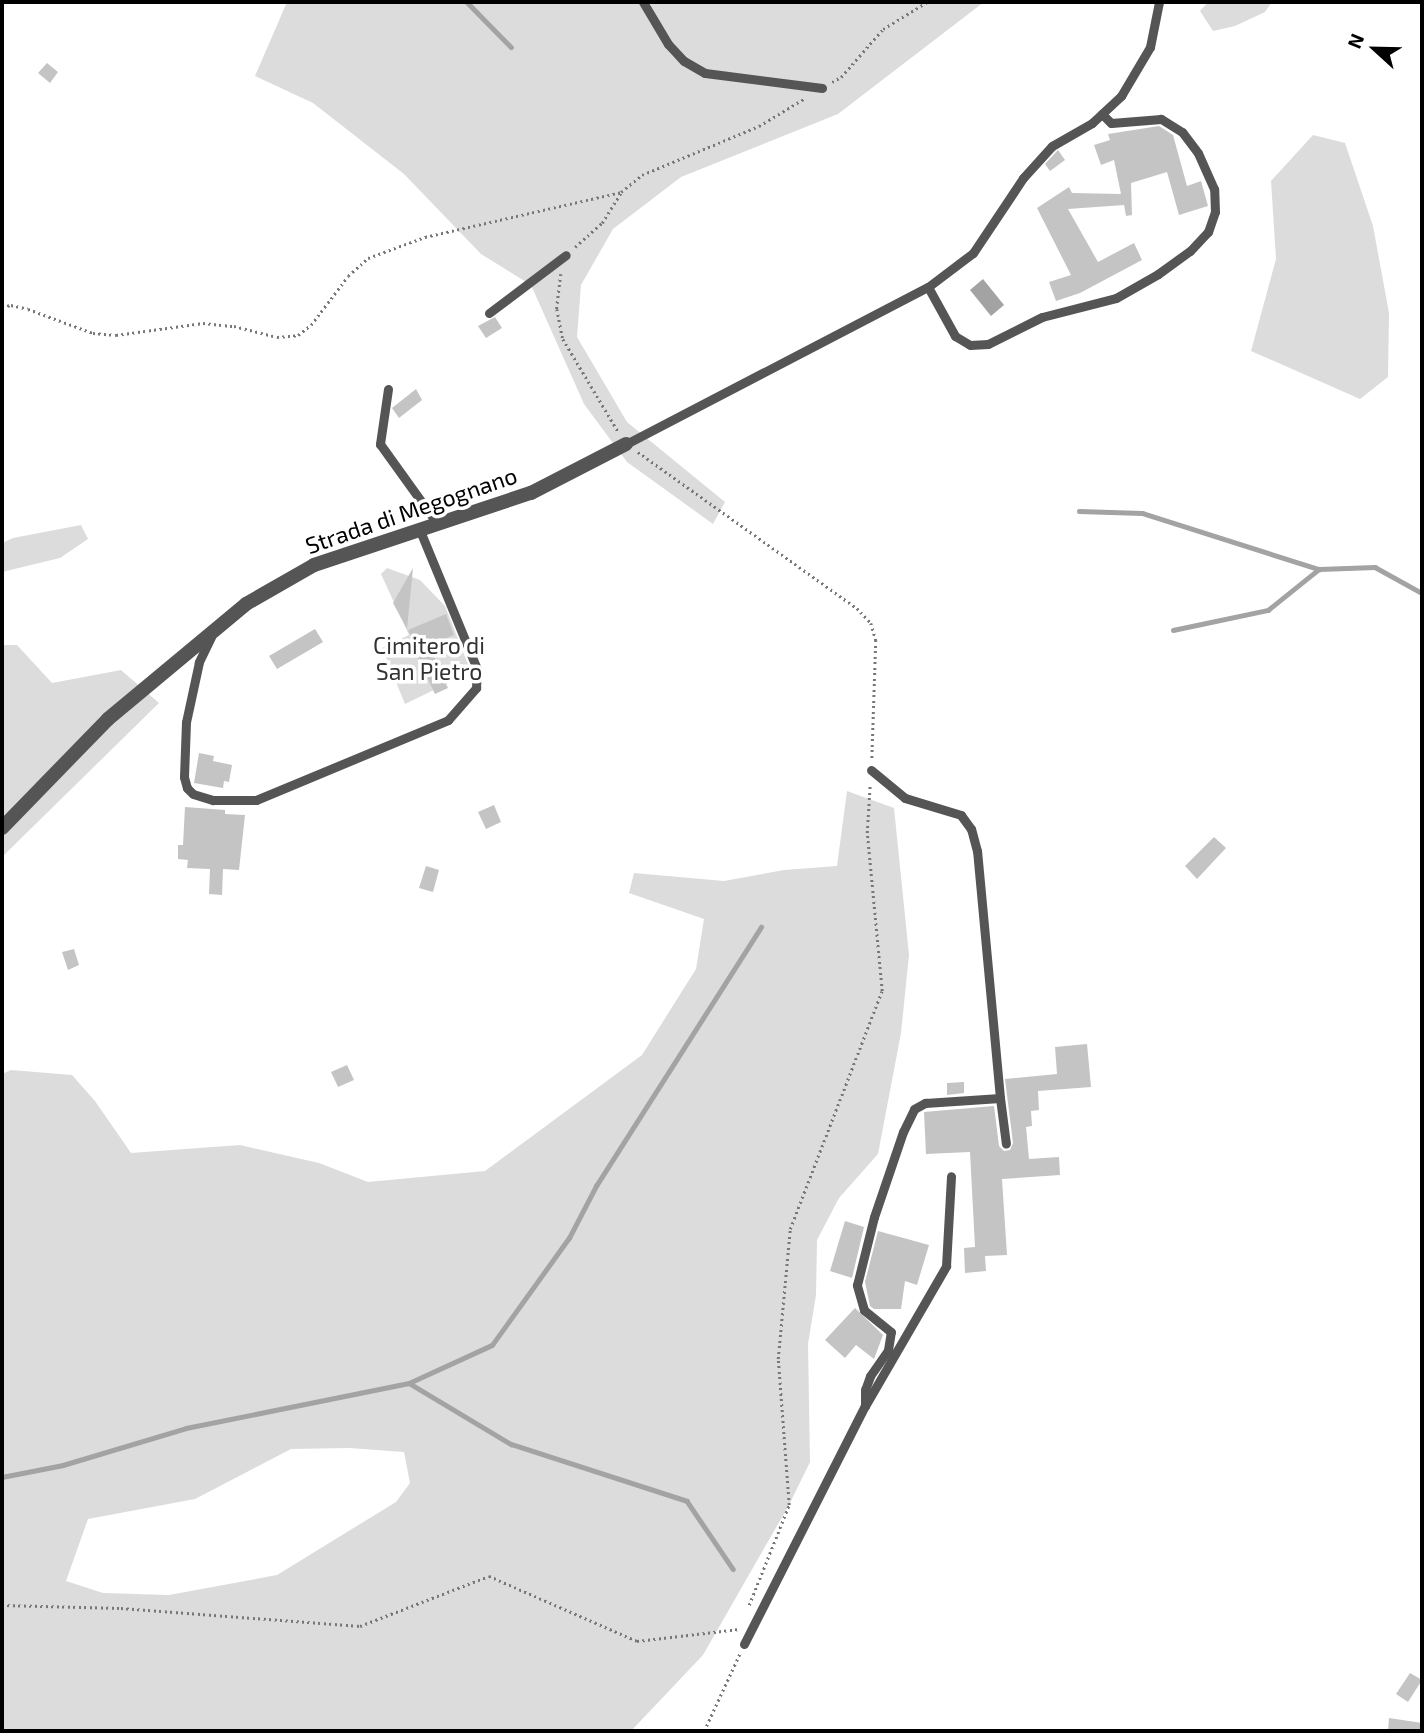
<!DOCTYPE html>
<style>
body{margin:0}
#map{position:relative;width:1424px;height:1733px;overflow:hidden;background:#fff;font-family:"Exo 2",sans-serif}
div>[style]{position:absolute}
.green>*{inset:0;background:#dcdcdc}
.water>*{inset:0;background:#a3a3a3}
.stream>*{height:4.5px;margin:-2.25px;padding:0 2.25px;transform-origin:2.25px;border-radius:2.25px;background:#a3a3a3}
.building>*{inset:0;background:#c4c4c4}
.path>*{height:2.5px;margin-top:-1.25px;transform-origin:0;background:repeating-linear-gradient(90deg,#777 0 2px,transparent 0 5.5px)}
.service>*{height:9px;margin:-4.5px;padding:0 4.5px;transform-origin:4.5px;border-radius:4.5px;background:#555}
.minor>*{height:14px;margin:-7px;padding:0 7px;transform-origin:7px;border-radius:7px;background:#555}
span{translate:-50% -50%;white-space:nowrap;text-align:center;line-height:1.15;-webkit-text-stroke:7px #fff;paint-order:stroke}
.street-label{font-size:23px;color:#000}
.park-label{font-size:23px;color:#333}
.frame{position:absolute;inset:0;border:4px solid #000;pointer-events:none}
.north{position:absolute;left:1340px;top:14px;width:70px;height:70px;-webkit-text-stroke:5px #fff;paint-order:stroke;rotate:292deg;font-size:19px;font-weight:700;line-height:28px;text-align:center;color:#000}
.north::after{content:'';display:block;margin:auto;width:24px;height:32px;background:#000;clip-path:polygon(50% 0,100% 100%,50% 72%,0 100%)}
</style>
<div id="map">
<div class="green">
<i style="clip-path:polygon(287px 2px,984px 2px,838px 114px,681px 177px,613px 229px,581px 285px,577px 337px,627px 422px,725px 502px,713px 524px,627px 462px,584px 404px,531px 285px,481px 254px,404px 174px,313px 103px,255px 76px)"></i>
<i style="clip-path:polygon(1208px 2px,1272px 2px,1265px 12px,1235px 26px,1213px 31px,1200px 11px)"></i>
<i style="clip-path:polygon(1313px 135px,1345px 143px,1373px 226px,1389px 313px,1388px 377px,1360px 399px,1251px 351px,1276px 259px,1271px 181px)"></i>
<i style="clip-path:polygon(81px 525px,88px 539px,60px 558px,2px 572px,2px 543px,13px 538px)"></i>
<i style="clip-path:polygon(387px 568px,420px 580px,445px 606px,471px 672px,405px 704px,382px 648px,409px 635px,381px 574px)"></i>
<i style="clip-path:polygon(2px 645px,17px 645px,52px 683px,121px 670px,159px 703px,2px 857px)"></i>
<i style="clip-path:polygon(evenodd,847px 791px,894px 808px,909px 955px,901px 1033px,878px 1154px,839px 1198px,817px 1240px,816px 1295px,808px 1344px,810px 1462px,789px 1505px,703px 1655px,631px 1731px,2px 1731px,2px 1074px,11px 1070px,72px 1075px,95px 1101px,131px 1153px,240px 1145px,319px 1163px,368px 1182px,485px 1171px,642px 1055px,696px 969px,704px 919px,629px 893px,634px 873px,724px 881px,784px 870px,837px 866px,847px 791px,349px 1448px,404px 1452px,410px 1483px,396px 1502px,277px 1575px,169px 1595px,103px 1593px,66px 1581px,88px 1519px,195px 1499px,291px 1449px,349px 1448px)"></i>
</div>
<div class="water">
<i style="clip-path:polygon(983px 279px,1004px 305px,991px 316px,970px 290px)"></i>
</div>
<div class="stream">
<i style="left:467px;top:2px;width:63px;rotate:45.6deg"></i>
<i style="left:1079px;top:511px;width:63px;rotate:1.8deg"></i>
<i style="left:1142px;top:513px;width:186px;rotate:17.6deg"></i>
<i style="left:1319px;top:569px;width:56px;rotate:-2deg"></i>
<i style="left:1375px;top:567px;width:54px;rotate:29deg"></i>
<i style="left:1173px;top:630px;width:97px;rotate:-11.9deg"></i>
<i style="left:1268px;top:610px;width:65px;rotate:-38.8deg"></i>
<i style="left:409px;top:1383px;width:119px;rotate:30.9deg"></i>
<i style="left:511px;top:1444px;width:185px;rotate:17.9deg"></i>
<i style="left:687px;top:1501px;width:82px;rotate:55.9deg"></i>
<i style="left:2px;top:1477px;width:62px;rotate:-11.1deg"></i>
<i style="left:63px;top:1465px;width:128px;rotate:-16.7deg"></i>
<i style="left:186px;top:1428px;width:227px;rotate:-11.4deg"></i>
<i style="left:409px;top:1383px;width:91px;rotate:-24.6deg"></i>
<i style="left:492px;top:1345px;width:132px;rotate:-54.3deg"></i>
<i style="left:569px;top:1238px;width:59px;rotate:-62.6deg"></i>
<i style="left:596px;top:1186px;width:307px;rotate:-57.5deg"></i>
</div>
<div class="building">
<i style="clip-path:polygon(47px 63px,58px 72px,50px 83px,38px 73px)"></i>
<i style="clip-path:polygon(1159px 126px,1173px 135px,1187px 186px,1201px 181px,1208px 206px,1179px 215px,1167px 172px,1131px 183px,1132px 215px,1126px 216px,1124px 205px,1068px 209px,1098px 262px,1134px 243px,1142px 260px,1080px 293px,1056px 301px,1049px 282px,1071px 275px,1037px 208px,1069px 187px,1072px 193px,1121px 194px,1114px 160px,1101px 165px,1094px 145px,1110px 140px,1108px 134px)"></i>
<i style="clip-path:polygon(1058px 150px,1065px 160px,1050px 171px,1045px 164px)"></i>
<i style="clip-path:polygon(495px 317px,502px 328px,486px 338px,478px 326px)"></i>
<i style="clip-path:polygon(416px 389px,422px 400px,399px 418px,392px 408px)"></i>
<i style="clip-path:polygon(413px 568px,407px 629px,393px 603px)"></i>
<i style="clip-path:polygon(446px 614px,454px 635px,429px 645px,448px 688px,435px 694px,409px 640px,412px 639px,408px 630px)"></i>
<i style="clip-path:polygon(315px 629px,323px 642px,277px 669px,269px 656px)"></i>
<i style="clip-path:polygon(199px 753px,214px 756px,213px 761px,232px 765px,229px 782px,224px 781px,223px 788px,194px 783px)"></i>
<i style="clip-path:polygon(494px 805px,501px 822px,486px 829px,478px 812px)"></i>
<i style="clip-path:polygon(185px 807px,225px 810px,225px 814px,245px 815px,239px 870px,223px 869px,222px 895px,209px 894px,210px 869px,187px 868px,188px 860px,178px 859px,178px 845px,183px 845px)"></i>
<i style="clip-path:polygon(1214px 837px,1226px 848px,1197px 879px,1185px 866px)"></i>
<i style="clip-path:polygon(426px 866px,439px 870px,433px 892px,419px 888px)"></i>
<i style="clip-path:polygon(74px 949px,79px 965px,68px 970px,62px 952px)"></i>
<i style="clip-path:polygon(1087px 1044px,1091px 1087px,1038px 1091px,1039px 1110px,1031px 1111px,1032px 1126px,1026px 1127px,1029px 1159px,1059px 1157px,1060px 1175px,1002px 1179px,1007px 1255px,985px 1256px,986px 1271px,965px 1273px,964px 1248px,975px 1247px,970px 1152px,926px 1154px,924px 1112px,994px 1106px,999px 1146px,1004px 1151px,1010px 1150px,1013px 1143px,1005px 1079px,1057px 1074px,1055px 1047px)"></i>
<i style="clip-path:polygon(347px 1065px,354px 1080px,338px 1087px,331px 1072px)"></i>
<i style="clip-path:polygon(964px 1082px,964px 1093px,947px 1095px,947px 1083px)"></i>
<i style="clip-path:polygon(845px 1221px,864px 1227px,852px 1278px,830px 1271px)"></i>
<i style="clip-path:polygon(878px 1231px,929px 1245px,917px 1285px,905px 1281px,901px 1309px,874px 1309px,870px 1306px,865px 1282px)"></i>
<i style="clip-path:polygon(855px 1308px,883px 1335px,874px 1359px,856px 1345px,845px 1358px,825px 1340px)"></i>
<i style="clip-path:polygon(1410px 1673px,1422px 1680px,1408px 1702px,1396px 1694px)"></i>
<i style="clip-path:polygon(1389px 1718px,1422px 1723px,1422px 1731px,1388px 1731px)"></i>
</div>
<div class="path">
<i style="left:832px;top:82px;width:10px;rotate:-29deg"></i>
<i style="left:841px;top:77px;width:64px;rotate:-48.8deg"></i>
<i style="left:883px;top:29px;width:52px;rotate:-31.5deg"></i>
<i style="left:575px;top:247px;width:36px;rotate:-42deg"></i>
<i style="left:602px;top:223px;width:36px;rotate:-58deg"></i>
<i style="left:621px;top:192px;width:27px;rotate:-39deg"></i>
<i style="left:642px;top:175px;width:127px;rotate:-22.7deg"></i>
<i style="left:759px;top:126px;width:54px;rotate:-31.3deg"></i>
<i style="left:561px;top:274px;width:35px;rotate:97deg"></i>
<i style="left:557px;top:309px;width:31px;rotate:79deg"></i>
<i style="left:563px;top:339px;width:109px;rotate:59.2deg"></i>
<i style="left:2px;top:307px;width:9px;rotate:-13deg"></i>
<i style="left:11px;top:305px;width:17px;rotate:13deg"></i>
<i style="left:28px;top:309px;width:69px;rotate:20.3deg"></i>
<i style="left:93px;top:333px;width:23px;rotate:5deg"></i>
<i style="left:116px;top:335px;width:88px;rotate:-7.9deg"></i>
<i style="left:203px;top:323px;width:31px;rotate:6deg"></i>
<i style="left:234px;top:326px;width:44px;rotate:14.3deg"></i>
<i style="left:277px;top:337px;width:21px;rotate:-5deg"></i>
<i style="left:298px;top:335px;width:16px;rotate:-38deg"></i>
<i style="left:311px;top:325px;width:61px;rotate:-52.9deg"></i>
<i style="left:348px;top:276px;width:27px;rotate:-42deg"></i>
<i style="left:368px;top:258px;width:61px;rotate:-20.2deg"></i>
<i style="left:425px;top:237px;width:201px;rotate:-12.9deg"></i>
<i style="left:638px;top:452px;width:269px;rotate:35.5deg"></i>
<i style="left:857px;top:608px;width:21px;rotate:47deg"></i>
<i style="left:871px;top:623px;width:18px;rotate:74deg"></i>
<i style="left:876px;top:640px;width:120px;rotate:91.9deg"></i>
<i style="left:2px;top:1605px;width:119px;rotate:1.4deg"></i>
<i style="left:121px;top:1608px;width:240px;rotate:4.3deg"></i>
<i style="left:360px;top:1626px;width:138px;rotate:-21.2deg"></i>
<i style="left:489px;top:1576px;width:162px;rotate:23.7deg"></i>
<i style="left:637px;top:1641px;width:103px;rotate:-6.7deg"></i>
<i style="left:749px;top:1605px;width:108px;rotate:-68.2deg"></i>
<i style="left:789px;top:1505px;width:146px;rotate:-94.3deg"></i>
<i style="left:778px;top:1359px;width:131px;rotate:-84.7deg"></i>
<i style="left:790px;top:1229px;width:255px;rotate:-68.9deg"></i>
<i style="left:882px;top:991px;width:159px;rotate:-95.4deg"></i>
<i style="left:867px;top:833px;width:49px;rotate:-86.5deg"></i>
<i style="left:704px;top:1731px;width:86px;rotate:-65.2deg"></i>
</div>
<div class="service">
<i style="left:643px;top:2px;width:49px;rotate:59.2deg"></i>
<i style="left:668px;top:44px;width:23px;rotate:47deg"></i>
<i style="left:684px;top:61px;width:24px;rotate:30deg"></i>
<i style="left:705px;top:73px;width:118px;rotate:7.3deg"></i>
<i style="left:928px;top:287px;width:56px;rotate:61.1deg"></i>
<i style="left:955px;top:336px;width:17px;rotate:31deg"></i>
<i style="left:970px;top:345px;width:18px;rotate:-3deg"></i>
<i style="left:988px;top:344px;width:60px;rotate:-26.6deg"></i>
<i style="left:1042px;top:317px;width:76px;rotate:-14.4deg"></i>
<i style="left:1116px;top:298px;width:48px;rotate:-29.7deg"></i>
<i style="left:1158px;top:274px;width:39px;rotate:-36deg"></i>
<i style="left:1190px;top:251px;width:26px;rotate:-47deg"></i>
<i style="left:1208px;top:232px;width:21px;rotate:-71deg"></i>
<i style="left:1215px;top:212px;width:23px;rotate:-92deg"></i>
<i style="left:1214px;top:189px;width:39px;rotate:-114deg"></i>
<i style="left:1198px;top:153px;width:26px;rotate:-127deg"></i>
<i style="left:1182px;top:132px;width:25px;rotate:-148deg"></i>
<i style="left:1161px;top:119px;width:50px;rotate:175.4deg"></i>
<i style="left:1111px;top:123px;width:13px;rotate:-135deg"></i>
<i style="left:489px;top:313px;width:96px;rotate:-37deg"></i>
<i style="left:388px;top:389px;width:56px;rotate:98.3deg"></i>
<i style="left:380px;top:444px;width:96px;rotate:54.3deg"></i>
<i style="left:626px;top:444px;width:340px;rotate:-27.5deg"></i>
<i style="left:928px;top:287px;width:56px;rotate:-37.1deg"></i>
<i style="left:973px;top:253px;width:90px;rotate:-56.3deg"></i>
<i style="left:1023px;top:178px;width:43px;rotate:-47.8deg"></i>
<i style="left:1052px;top:146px;width:46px;rotate:-29.9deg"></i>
<i style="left:1092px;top:123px;width:40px;rotate:-43deg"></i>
<i style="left:1121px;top:96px;width:57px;rotate:-59.4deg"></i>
<i style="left:1150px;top:47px;width:46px;rotate:-78.7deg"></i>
<i style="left:211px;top:637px;width:28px;rotate:116deg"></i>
<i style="left:199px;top:662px;width:61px;rotate:102.2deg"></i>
<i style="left:186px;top:722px;width:55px;rotate:92.1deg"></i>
<i style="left:184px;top:777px;width:11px;rotate:75deg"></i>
<i style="left:187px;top:788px;width:8px;rotate:45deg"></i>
<i style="left:193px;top:794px;width:21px;rotate:17deg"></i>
<i style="left:213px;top:800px;width:43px"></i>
<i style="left:256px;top:800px;width:208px;rotate:-22.6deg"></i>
<i style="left:448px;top:720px;width:43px;rotate:-48.8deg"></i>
<i style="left:476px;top:688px;width:19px;rotate:-87deg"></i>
<i style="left:477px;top:669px;width:152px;rotate:-112.4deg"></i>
<i style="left:1000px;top:1098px;width:46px;rotate:82.6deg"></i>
<i style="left:865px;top:1406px;width:16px;rotate:-90deg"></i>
<i style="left:865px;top:1390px;width:15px;rotate:-70deg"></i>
<i style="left:870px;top:1376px;width:32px;rotate:-55deg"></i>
<i style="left:888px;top:1350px;width:18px;rotate:-81deg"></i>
<i style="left:891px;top:1332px;width:35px;rotate:-141deg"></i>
<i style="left:864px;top:1310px;width:26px;rotate:-106deg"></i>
<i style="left:857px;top:1285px;width:70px;rotate:-76deg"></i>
<i style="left:874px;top:1217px;width:90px;rotate:-71.2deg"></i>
<i style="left:903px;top:1132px;width:25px;rotate:-64deg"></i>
<i style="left:914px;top:1109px;width:13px;rotate:-29deg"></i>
<i style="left:925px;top:1103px;width:75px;rotate:-3.8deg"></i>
<i style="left:1000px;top:1098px;width:248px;rotate:-95.3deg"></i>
<i style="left:977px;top:851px;width:23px;rotate:-105deg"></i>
<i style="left:971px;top:829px;width:17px;rotate:-126deg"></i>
<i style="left:961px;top:815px;width:59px;rotate:-163.1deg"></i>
<i style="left:905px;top:798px;width:44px;rotate:-140.5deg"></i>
<i style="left:744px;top:1644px;width:267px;rotate:-63.1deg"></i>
<i style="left:865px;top:1406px;width:162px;rotate:-59.9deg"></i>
<i style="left:946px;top:1266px;width:90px;rotate:-86.8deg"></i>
</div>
<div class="minor">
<i style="left:2px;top:828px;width:152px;rotate:-45.8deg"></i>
<i style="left:108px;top:719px;width:180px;rotate:-39.8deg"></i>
<i style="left:246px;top:604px;width:78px;rotate:-29.8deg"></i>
<i style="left:314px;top:565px;width:229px;rotate:-18.4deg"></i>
<i style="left:531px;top:493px;width:107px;rotate:-27.3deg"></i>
</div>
<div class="street-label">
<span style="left:411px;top:510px;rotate:-19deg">Strada di Megognano</span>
</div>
<div class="park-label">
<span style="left:429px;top:658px">Cimitero di<br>San Pietro</span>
</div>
<div class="frame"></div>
<div class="north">N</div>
</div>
